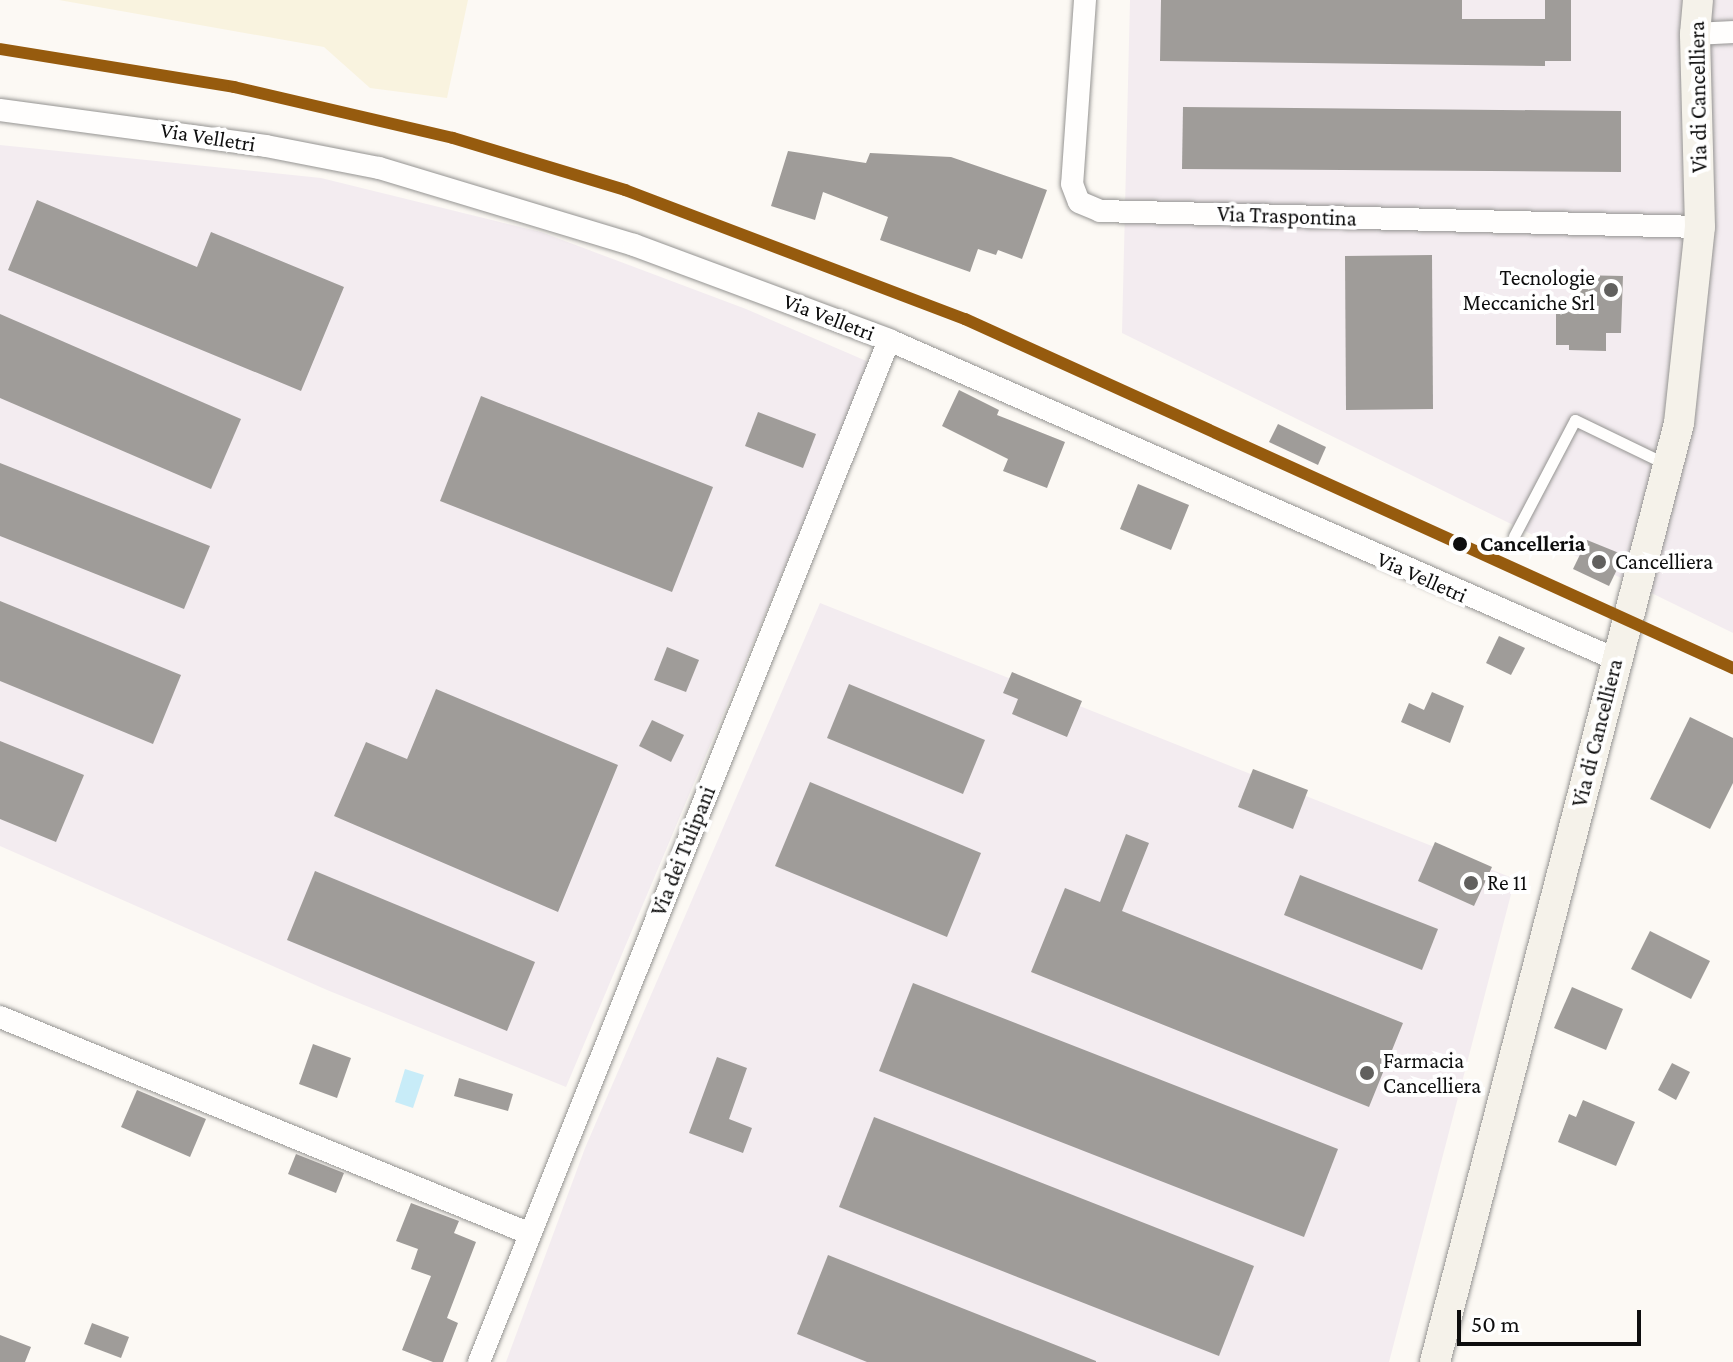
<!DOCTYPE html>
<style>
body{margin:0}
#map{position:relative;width:1733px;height:1362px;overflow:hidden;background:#fcf9f4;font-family:"Crimson Pro",serif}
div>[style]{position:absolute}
.industrial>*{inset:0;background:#f3ecf0}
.farmland>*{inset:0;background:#f9f3df}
.water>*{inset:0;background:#c8ecf8}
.building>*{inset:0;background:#9f9c99}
.roads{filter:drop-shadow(0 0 2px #959492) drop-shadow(0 0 2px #959492)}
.lane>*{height:11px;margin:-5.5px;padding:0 5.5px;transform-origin:5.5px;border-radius:5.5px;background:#fffefd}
.street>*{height:22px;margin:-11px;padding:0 11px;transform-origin:11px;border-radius:11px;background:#fffefd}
.secondary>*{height:30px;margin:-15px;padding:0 15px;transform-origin:15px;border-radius:15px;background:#f5f2ea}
.rail-1>*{height:12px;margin:-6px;padding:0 6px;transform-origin:6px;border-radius:6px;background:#965b0e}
.dots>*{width:22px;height:22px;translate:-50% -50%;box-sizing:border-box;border:4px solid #fff;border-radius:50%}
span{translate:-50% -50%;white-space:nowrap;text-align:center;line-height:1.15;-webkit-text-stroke:8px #fff;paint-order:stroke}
.street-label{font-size:22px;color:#0e0e0e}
.poi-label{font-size:22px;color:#0e0e0e}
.right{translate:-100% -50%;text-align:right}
.left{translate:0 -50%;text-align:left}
.stop-label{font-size:22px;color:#0e0e0e;font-weight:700}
.scale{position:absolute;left:1457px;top:1310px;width:184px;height:36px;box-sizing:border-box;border:4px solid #0e0e0e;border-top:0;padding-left:10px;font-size:24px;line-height:28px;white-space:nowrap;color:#0e0e0e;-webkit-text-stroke:6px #fff;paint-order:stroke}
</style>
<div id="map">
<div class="industrial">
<i style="clip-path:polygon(1130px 0,1733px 0,1733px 633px,1122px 333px)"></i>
<i style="clip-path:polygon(0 145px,321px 178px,541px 232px,746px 309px,871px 363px,566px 1087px,327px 990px,0 846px)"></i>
<i style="clip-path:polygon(820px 603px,1515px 879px,1389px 1362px,506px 1362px,585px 1148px)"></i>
</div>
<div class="farmland">
<i style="clip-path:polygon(59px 0,468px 0,447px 98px,370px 88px,324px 47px)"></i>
</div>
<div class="water">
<i style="clip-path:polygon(405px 1069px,424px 1075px,413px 1108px,395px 1102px)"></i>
</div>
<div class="building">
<i style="clip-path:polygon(1161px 0,1462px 0,1462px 19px,1545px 19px,1545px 0,1571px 0,1571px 61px,1545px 61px,1545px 66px,1160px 61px)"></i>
<i style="clip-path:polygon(1183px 107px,1621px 111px,1621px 172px,1182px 169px)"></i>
<i style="clip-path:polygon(788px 151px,866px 163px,870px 153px,951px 157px,1047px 190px,1022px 259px,998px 250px,996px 255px,978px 249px,970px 272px,880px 240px,888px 217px,823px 192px,815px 220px,771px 206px)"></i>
<i style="clip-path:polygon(37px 200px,197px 267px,211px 232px,344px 287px,301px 391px,8px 270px)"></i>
<i style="clip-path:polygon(1432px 255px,1433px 409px,1346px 410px,1345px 256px)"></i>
<i style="clip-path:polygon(1575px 275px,1623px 276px,1621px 333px,1606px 333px,1606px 351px,1569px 350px,1569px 345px,1556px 345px,1556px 310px,1574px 310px)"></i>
<i style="clip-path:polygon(0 314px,241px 419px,211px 489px,0 398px)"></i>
<i style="clip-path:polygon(959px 390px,999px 410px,997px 415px,1065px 442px,1047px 488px,1003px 471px,1008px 459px,942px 426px)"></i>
<i style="clip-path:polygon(481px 396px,713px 487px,672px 592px,440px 501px)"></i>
<i style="clip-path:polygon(758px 412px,816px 434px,803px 468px,745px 446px)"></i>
<i style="clip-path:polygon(1278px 424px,1326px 447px,1318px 465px,1269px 442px)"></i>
<i style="clip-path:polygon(0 463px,210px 546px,184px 609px,0 536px)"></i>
<i style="clip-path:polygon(1138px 484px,1189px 505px,1171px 550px,1120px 529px)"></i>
<i style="clip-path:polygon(1587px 540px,1624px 555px,1609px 586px,1573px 569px)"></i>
<i style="clip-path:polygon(0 601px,181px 675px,153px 744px,0 681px)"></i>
<i style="clip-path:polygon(1499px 636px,1525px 648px,1511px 675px,1486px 663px)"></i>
<i style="clip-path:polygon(667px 647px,699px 660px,686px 692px,654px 680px)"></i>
<i style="clip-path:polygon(1012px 672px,1082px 701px,1067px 737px,1012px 714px,1018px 699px,1003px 693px)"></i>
<i style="clip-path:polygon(849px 684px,985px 740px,963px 794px,827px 738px)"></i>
<i style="clip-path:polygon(436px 689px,618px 765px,558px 912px,334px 816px,366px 742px,407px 759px)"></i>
<i style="clip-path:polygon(1432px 692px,1464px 706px,1450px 743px,1401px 722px,1409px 703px,1424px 710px)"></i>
<i style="clip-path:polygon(1690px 717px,1733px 738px,1733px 783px,1710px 829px,1650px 799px)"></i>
<i style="clip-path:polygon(652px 720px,684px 735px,671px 762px,639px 746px)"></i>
<i style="clip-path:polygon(0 741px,84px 775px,56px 842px,0 819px)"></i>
<i style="clip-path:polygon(1253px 769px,1308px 790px,1293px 829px,1238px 807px)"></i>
<i style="clip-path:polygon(810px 782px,981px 853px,947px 937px,775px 866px)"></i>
<i style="clip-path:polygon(1126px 834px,1149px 843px,1122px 911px,1403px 1023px,1369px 1107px,1031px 972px,1065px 888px,1100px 902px)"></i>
<i style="clip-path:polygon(1435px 842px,1492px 867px,1474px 906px,1418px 881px)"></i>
<i style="clip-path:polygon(315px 871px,535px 962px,507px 1031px,287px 940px)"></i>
<i style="clip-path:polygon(1300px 875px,1438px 929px,1422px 970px,1284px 915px)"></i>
<i style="clip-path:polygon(1650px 931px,1710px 961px,1691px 999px,1631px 969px)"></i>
<i style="clip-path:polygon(913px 983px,1338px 1149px,1304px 1237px,879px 1071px)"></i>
<i style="clip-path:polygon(1572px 987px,1623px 1009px,1606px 1050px,1554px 1028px)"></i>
<i style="clip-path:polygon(313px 1044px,351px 1058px,337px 1098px,299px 1084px)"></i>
<i style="clip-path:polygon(717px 1057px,747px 1068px,729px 1119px,752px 1128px,743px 1153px,689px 1133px)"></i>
<i style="clip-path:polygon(1672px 1063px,1690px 1072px,1676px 1100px,1658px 1090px)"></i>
<i style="clip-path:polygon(459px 1078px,513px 1094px,508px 1111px,454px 1096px)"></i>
<i style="clip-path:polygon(137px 1090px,206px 1119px,190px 1157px,121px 1127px)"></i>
<i style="clip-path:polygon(1583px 1100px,1635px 1122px,1616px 1166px,1558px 1142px,1569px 1114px,1576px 1117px)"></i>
<i style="clip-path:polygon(874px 1117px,1254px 1266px,1219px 1356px,839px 1207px)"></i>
<i style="clip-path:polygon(296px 1154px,344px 1173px,336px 1193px,288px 1174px)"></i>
<i style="clip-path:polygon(411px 1203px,459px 1221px,454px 1233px,476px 1242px,447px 1318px,458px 1323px,443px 1362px,433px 1362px,402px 1350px,431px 1276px,411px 1269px,418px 1249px,396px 1241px)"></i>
<i style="clip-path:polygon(828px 1255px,1096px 1361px,1096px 1362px,867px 1362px,797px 1334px)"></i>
<i style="clip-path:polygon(92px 1323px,129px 1337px,121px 1358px,84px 1344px)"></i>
<i style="clip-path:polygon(0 1335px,31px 1347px,25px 1362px,0 1362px)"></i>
</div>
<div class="roads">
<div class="lane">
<i style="left:1514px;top:536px;width:131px;rotate:-62.3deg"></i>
<i style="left:1575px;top:420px;width:101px;rotate:25.8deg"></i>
</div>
<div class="street">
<i style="left:1085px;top:0;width:184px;rotate:94deg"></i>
<i style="left:1072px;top:184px;width:19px;rotate:69deg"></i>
<i style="left:1079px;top:202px;width:23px;rotate:23deg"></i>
<i style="left:1100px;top:211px;width:600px;rotate:1.53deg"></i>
<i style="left:1695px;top:34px;width:38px;rotate:-3deg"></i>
<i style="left:0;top:110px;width:268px;rotate:7.7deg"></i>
<i style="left:266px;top:146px;width:115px;rotate:11deg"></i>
<i style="left:379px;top:168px;width:266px;rotate:16.8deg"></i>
<i style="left:634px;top:245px;width:272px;rotate:20.4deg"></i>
<i style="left:889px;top:340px;width:793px;rotate:23.72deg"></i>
<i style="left:0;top:1017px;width:570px;rotate:22.25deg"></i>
<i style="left:479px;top:1362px;width:1101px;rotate:-68.14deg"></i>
</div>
<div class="secondary">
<i style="left:1435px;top:1362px;width:970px;rotate:-75.43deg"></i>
<i style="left:1679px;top:423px;width:197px;rotate:-83.9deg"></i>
<i style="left:1700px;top:227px;width:193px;rotate:-91.5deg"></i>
<i style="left:1695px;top:34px;width:34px;rotate:-85deg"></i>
</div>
</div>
<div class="rail-1">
<i style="left:0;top:49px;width:237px;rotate:9.2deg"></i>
<i style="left:234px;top:87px;width:225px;rotate:13.1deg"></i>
<i style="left:453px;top:138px;width:180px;rotate:16.8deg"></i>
<i style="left:625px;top:190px;width:364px;rotate:20.8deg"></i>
<i style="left:965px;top:319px;width:844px;rotate:24.44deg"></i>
</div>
<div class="dots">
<i style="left:1611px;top:290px;background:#61605e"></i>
<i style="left:1460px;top:544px;background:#0e0e0e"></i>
<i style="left:1599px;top:562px;background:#61605e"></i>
<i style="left:1471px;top:883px;background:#61605e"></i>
<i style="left:1367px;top:1073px;background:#61605e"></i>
</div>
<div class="street-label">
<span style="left:1698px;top:97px;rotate:-91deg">Via di Cancelliera</span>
<span style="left:208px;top:137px;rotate:9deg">Via Velletri</span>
<span style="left:1287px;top:216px;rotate:2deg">Via Traspontina</span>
<span style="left:829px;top:317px;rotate:21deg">Via Velletri</span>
<span style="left:1422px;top:577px;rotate:24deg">Via Velletri</span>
<span style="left:1597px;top:733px;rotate:-76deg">Via di Cancelliera</span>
<span style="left:683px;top:851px;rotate:-68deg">Via dei Tulipani</span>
</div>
<div class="poi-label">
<span class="right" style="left:1595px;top:290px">Tecnologie<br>Meccaniche Srl</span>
<span class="left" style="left:1615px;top:562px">Cancelliera</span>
<span class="left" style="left:1487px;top:883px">Re 11</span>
<span class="left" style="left:1383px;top:1073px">Farmacia<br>Cancelliera</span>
</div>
<div class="stop-label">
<span class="left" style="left:1480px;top:544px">Cancelleria</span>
</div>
<div class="scale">50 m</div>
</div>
